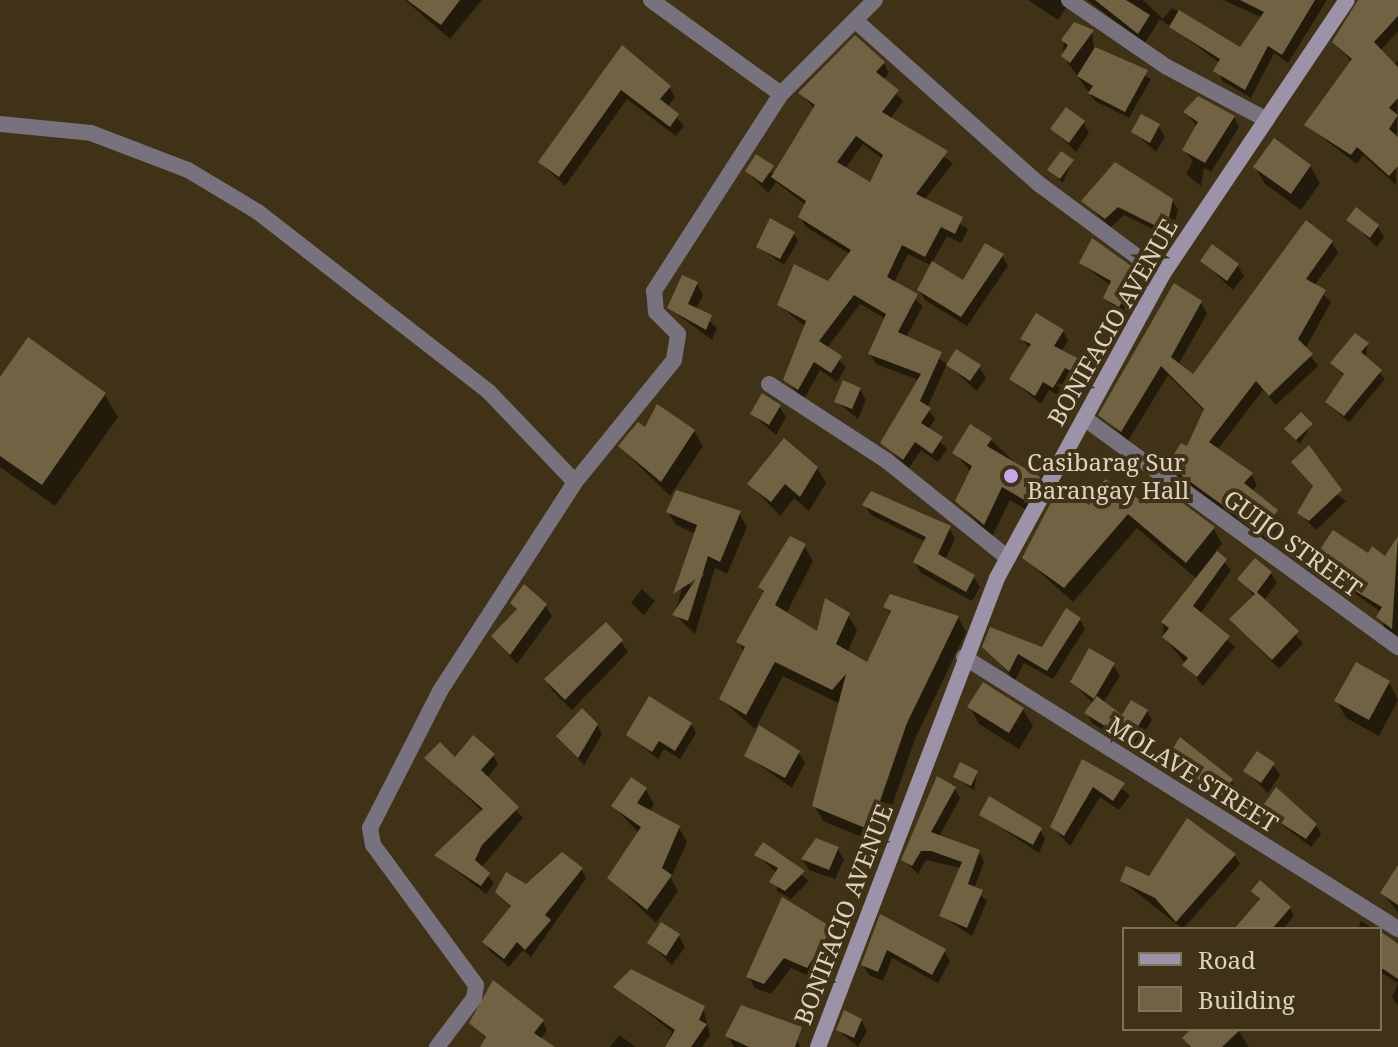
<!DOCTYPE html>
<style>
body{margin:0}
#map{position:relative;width:1398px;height:1047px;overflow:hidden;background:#403216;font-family:"Noto Serif",serif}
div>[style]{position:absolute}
.shadow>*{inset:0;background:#0007}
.building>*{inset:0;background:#716244}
.street>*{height:16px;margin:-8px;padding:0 8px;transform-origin:8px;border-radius:8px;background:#78727f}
.secondary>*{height:16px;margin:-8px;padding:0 8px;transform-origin:8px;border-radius:8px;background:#9d93a9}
.dots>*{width:22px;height:22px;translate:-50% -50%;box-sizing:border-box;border:4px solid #403216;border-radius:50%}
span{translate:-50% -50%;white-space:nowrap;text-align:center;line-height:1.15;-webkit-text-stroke:8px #403216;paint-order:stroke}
.street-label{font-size:24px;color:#dcd3c3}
.poi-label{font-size:24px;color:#dcd3c3}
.left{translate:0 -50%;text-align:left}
.legend{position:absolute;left:1122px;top:927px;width:260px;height:104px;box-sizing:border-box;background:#403216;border:2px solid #7e725b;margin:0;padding:10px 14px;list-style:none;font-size:24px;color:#dcd3c3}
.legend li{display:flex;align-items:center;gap:16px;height:40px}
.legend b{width:40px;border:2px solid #7e725b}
</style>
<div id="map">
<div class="shadow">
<i style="clip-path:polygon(405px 0,482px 0,450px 39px)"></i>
<i style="clip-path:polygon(1028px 0,1071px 0,1058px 20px)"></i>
<i style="clip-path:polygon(1087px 0,1143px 0,1163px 19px,1172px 8px,1240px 49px,1263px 18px,1223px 0,1327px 0,1288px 63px,1274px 53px,1251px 98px,1221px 80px,1220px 63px,1160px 19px,1145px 43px)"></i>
<i style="clip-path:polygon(1360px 0,1398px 0,1398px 31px,1380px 51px,1393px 65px,1398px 61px,1396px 185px,1363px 155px,1357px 164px,1306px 125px,1352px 62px,1334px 42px)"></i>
<i style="clip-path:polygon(1092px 32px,1094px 49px,1151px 79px,1129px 118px,1095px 101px,1063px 56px,1064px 40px)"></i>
<i style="clip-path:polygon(622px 48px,669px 87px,675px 97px,667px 107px,684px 126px,676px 136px,627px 99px,565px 186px,540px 162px)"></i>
<i style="clip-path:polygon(evenodd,884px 63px,889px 73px,883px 80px,903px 101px,890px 119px,953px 163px,924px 200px,968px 229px,961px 243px,947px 236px,932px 263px,964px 282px,1002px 256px,1008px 266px,967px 326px,925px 300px,919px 290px,932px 266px,908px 254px,894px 283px,923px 306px,906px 337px,947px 364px,927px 408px,935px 419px,928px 430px,947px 449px,938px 462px,921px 450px,909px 468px,882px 443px,919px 380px,876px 364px,870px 354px,886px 319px,860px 304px,827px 348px,846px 367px,837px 382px,820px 370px,804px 399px,785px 380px,806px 327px,779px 305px,828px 284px,850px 254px,806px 227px,800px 217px,806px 205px,776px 182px,768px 193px,747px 171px,775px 173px,815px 109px,800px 93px,884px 63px,863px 144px,883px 159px,870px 184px,845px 169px,863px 144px)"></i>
<i style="clip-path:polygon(1186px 113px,1234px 117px,1239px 127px,1211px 172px,1204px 168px,1201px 186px,1186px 174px,1193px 161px,1184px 150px,1198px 127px)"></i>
<i style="clip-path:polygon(1083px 122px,1089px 133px,1076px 152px,1052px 129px)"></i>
<i style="clip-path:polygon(1158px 126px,1165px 137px,1156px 152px,1134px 132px)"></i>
<i style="clip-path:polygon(1072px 161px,1063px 183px,1050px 171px)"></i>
<i style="clip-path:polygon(1310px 166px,1320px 183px,1301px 210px,1265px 184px,1255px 167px)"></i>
<i style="clip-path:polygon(1172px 200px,1178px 210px,1171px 238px,1124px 215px,1111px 227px,1083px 201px)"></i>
<i style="clip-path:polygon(1349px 220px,1378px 227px,1384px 237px,1377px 247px)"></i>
<i style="clip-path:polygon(793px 233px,798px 241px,784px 265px,758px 247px)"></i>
<i style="clip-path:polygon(1332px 242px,1338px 253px,1314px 286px,1331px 302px,1305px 349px,1318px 366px,1276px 405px,1263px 390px,1217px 450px,1251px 474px,1257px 485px,1251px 492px,1283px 522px,1267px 543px,1175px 476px,1169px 465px,1187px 448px,1205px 412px,1168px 375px,1128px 441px,1101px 415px,1201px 303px,1207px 314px,1178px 365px,1193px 376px)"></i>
<i style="clip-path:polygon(1202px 261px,1237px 265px,1244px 276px,1233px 290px)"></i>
<i style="clip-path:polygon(1081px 263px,1139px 274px,1145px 284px,1125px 315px,1105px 298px,1111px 286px)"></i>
<i style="clip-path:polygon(697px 284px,703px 295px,696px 309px,717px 328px,712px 340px,669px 308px)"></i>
<i style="clip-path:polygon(1063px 331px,1068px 341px,1061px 352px,1089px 373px,1083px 384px,1071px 377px,1059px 396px,1049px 390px,1041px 404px,1011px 379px,1030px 349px,1022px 339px)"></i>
<i style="clip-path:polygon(28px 340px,105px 395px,118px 417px,55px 506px,0 467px,0 380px)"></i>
<i style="clip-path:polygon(1367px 344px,1366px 359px,1385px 379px,1349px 422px,1327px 403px,1345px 377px,1332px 363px)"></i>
<i style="clip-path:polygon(948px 365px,979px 367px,986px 378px,977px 391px)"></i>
<i style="clip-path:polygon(860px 389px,866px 400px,858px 419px,836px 401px)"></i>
<i style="clip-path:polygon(779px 406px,786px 417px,776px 435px,752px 414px)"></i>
<i style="clip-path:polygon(1311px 425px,1300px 444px,1290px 434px)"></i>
<i style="clip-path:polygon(646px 430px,694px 431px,703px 446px,670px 496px,620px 447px)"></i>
<i style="clip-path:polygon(991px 440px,1046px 492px,1034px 514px,1010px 500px,992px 537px,957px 501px,971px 472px,955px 453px)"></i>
<i style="clip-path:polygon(1293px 463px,1346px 501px,1316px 530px,1299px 513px,1314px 488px)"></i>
<i style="clip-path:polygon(817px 468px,826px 483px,809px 511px,794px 498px,780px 516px,750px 484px)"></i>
<i style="clip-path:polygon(1161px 490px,1214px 529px,1222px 544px,1215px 552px,1231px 570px,1200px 614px,1235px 647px,1203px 686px,1164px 637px,1163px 622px,1197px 579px,1137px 528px,1073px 602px,1024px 558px,1090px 508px,1147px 506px)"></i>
<i style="clip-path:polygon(865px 505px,949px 528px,955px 538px,945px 560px,974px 577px,980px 587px,972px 601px,921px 573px,915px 562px,926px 542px,871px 515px)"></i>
<i style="clip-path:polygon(evenodd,668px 512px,739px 513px,747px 527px,727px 574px,715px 568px,695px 634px,675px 615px,696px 534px,676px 525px,668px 512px,703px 572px,705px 575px,689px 586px,689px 581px,703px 572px)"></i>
<i style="clip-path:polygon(1398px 540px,1398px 638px,1384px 628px,1381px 612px,1313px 564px,1386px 558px)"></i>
<i style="clip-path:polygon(804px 546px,813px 561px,786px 614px,819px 634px,848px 615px,857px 630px,847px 653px,868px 665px,891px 616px,886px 607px,958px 617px,966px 632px,915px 739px,879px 844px,823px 821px,814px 805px,840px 704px,783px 676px,755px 729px,721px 699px,745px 653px,738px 642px,764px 594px,760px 587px)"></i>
<i style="clip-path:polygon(1271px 573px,1277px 583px,1263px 601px,1303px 643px,1279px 669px,1232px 620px,1255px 597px,1240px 579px)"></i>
<i style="clip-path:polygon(642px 589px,655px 601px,644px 615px,631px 603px)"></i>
<i style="clip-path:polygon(513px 603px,545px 605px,552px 616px,517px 664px,493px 637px,517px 611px)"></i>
<i style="clip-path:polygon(1080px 620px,1085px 629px,1053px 679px,1024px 663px,1015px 681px,985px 647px,1043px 650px)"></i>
<i style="clip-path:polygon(621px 642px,628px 652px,572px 710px,552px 690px,546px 680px)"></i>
<i style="clip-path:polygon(1113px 665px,1120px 676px,1103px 703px,1123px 718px,1147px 711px,1152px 720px,1134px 749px,1092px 723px,1087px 714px,1094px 704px,1072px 682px)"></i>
<i style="clip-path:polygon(1389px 682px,1398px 700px,1379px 736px,1346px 718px,1337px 701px)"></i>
<i style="clip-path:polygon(970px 707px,1023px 709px,1033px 726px,1019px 749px,979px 724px)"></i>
<i style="clip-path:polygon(691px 724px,696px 733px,680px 759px,664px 749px,658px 759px,628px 735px)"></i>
<i style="clip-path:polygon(597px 725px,602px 734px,584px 765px,558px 736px)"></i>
<i style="clip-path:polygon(798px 752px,805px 763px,792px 788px,747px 756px)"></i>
<i style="clip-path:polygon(493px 755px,498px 764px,487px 778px,523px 818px,481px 868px,494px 883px,486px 894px,436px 855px,483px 812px,426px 758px)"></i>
<i style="clip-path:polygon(1169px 758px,1231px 780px,1236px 789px,1228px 804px)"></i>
<i style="clip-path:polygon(1083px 761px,1130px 795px,1119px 810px,1100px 797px,1070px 846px,1052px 827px)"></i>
<i style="clip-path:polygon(1273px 765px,1280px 775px,1268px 793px,1246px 771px)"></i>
<i style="clip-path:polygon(977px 773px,974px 790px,955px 777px)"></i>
<i style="clip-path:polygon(954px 788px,960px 798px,939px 837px,979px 852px,984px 862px,974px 889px,987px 901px,972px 936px,941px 916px,961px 868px,926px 860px,918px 874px,903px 860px)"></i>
<i style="clip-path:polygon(646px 790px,654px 804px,649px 812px,679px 828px,687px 842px,671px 878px,678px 891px,656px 923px,609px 878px,639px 833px,613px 806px)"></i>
<i style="clip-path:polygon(1263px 810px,1316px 825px,1321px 834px,1311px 847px)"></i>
<i style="clip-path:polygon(982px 815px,1040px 830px,1045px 839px,1039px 853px)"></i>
<i style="clip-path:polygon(764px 845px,809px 881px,791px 899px,777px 891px,777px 873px,757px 855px)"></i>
<i style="clip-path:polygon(838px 849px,844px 860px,835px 879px,809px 870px,803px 860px)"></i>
<i style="clip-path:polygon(1234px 855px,1240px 864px,1183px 929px,1122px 881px)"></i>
<i style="clip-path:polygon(581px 869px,586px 878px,531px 957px,523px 950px,509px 967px,490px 951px,485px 942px,512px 909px,497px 892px)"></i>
<i style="clip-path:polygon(1398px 876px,1398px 912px,1382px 893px)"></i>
<i style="clip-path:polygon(1253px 891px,1290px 908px,1294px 916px,1283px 929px,1246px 929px,1260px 901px)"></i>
<i style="clip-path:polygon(882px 917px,944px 951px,950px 961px,938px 983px,892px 958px,883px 981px,869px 975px,863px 965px)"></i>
<i style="clip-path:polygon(1361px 921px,1373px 929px,1358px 929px)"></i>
<i style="clip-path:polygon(832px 929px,838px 940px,813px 978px,791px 968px,771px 994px,755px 988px,749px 977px)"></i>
<i style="clip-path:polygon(1380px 934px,1398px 966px,1398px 983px,1380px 972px)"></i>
<i style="clip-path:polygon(679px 936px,685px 947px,672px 965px,649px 943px)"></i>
<i style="clip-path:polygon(1398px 984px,1398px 1006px,1392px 997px)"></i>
<i style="clip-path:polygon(616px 987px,703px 1008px,710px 1035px,702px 1047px,666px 1047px,672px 1032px)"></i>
<i style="clip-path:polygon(861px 1020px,867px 1031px,858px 1047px,838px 1030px)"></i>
<i style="clip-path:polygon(542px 1021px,547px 1030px,540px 1040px,551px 1047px,483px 1047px,487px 1040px,471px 1023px)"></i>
<i style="clip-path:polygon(793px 1026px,800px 1047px,734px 1047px,728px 1036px)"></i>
<i style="clip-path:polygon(1194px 1029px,1237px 1029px,1249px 1047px,1189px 1047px,1185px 1039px)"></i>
<i style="clip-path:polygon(619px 1035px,636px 1047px,610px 1047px)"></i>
</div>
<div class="building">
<i style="clip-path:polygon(407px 0,460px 0,441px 25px)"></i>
<i style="clip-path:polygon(1095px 0,1126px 0,1150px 15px,1138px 34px)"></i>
<i style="clip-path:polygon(1240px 0,1315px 0,1282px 55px,1268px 46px,1245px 90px,1213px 71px,1220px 59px,1169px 27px,1179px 10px,1240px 47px,1264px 12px)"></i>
<i style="clip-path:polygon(1358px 0,1398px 0,1398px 16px,1374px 42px,1398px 67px,1398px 98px,1389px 108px,1398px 115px,1389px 129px,1398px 137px,1398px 166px,1389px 176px,1357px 147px,1351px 155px,1304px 125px,1352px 59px,1332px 42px)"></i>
<i style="clip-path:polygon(1074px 22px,1094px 30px,1070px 63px,1061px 56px,1068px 45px,1061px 40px)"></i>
<i style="clip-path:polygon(evenodd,855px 35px,885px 62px,876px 72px,899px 90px,882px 112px,948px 151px,916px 194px,963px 217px,955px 234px,941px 227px,925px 257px,902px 245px,887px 277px,918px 294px,898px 332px,942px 352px,920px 401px,931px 408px,921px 423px,943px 437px,932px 454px,915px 442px,903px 460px,880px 443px,921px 374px,868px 354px,886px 314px,854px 295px,819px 341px,842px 356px,831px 373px,814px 362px,798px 390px,783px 380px,806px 321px,777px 305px,794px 264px,828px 281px,851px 250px,798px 217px,806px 201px,771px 177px,815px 105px,798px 93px,855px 35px,856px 136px,883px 155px,870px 182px,837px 162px,856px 136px)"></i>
<i style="clip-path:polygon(622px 45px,671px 86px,660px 99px,679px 114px,670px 127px,621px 90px,559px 177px,538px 162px)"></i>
<i style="clip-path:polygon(1095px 47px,1148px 70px,1125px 112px,1088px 93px,1093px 86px,1077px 76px)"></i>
<i style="clip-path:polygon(1198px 96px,1235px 116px,1205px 163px,1182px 150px,1198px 122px,1183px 112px)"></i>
<i style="clip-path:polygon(1066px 107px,1085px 121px,1069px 143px,1050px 129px)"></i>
<i style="clip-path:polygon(1141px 114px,1160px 124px,1150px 143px,1131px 132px)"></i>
<i style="clip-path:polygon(1274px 138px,1311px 165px,1291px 194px,1253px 167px)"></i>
<i style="clip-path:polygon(1061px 151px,1074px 160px,1060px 179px,1047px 170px)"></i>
<i style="clip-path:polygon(756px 154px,774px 166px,762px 183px,745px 171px)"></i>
<i style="clip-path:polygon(1115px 162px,1173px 199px,1166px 231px,1118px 207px,1105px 219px,1081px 201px)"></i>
<i style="clip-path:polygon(1356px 207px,1379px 225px,1370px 238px,1346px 220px)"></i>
<i style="clip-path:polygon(770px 218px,795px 232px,780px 259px,756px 247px)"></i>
<i style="clip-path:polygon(1306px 220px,1333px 241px,1306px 279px,1326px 290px,1298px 339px,1313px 354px,1269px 396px,1256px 381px,1209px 442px,1253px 473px,1244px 483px,1278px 510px,1261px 533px,1167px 465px,1181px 443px,1187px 446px,1204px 409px,1161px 366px,1121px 432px,1098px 415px,1174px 283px,1202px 301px,1171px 357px,1193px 374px)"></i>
<i style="clip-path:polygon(1092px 238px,1141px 273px,1119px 307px,1103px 298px,1111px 281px,1079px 263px)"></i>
<i style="clip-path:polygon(985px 243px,1004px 254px,961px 317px,917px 290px,932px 261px,963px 280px)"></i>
<i style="clip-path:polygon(1212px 244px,1239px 264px,1227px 281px,1200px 261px)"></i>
<i style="clip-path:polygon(682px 275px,698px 282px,688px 304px,712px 315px,706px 330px,667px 308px)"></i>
<i style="clip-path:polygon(1036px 313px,1064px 330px,1054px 346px,1085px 362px,1078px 375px,1065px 368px,1053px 388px,1043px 382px,1035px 396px,1009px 379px,1031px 344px,1020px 339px)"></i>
<i style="clip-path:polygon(1355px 333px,1369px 343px,1361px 352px,1382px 370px,1344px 416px,1325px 402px,1344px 374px,1330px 363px)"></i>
<i style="clip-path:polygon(28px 337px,106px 393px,42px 485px,0 456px,0 377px)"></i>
<i style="clip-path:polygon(956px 349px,981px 365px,970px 381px,946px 365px)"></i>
<i style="clip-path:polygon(843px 380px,861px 388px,852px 409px,834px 402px)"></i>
<i style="clip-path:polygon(762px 393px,781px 405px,769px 425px,750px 414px)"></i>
<i style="clip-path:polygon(657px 404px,695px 430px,661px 482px,618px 446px,638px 422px,645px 427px)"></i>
<i style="clip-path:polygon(1301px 412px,1313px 424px,1296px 440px,1284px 429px)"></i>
<i style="clip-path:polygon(970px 424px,992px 438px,987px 446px,1040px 477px,1026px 501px,1002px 487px,984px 525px,955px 501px,972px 466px,952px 453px)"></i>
<i style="clip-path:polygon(784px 438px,818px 467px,800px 497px,785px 484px,771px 502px,747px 484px)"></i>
<i style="clip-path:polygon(1309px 445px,1342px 490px,1309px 521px,1297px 513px,1313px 486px,1291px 462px)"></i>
<i style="clip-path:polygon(1105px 479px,1147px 504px,1161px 487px,1215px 527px,1186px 563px,1128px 514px,1064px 588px,1022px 558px,1060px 485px,1089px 505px)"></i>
<i style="clip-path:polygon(676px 490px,741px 511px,720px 562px,708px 556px,688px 621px,672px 615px,696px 579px,673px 594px,697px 525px,666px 512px)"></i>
<i style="clip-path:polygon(871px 491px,951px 526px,938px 554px,975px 575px,966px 592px,913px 562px,926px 537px,862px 505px)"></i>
<i style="clip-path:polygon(1333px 530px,1368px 553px,1372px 546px,1385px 556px,1398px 536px,1392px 629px,1376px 617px,1382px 607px,1310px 564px)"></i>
<i style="clip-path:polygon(790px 536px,806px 544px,775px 605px,817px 631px,825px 598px,850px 613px,836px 644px,867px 662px,891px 611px,883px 607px,890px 594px,959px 616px,907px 723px,870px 830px,812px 806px,846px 674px,832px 690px,775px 662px,746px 715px,719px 699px,745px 647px,736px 642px,764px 591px,758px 587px)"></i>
<i style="clip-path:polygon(1217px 551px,1227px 559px,1193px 606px,1230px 636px,1197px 677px,1182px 665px,1188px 658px,1162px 637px,1169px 628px,1161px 622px)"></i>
<i style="clip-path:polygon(1255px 558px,1272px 572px,1257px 592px,1299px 631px,1272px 660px,1229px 619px,1255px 594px,1237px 579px)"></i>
<i style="clip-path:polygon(524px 584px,547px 604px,510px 655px,491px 636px,517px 609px,510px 603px)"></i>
<i style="clip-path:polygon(1066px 608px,1081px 618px,1047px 671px,1018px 654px,1009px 672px,982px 647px,990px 627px,1042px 647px)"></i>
<i style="clip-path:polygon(606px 622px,623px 640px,565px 700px,544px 679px)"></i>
<i style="clip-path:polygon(1089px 648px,1115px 663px,1094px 699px,1070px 682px)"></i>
<i style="clip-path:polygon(1356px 662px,1390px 681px,1369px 720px,1334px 701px)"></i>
<i style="clip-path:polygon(983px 682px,1024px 708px,1009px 733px,967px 707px)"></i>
<i style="clip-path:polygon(649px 696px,692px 723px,675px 751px,659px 741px,652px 752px,626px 735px)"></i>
<i style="clip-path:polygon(1097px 696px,1122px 715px,1131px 700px,1148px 710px,1129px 741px,1084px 713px)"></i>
<i style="clip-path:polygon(582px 708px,598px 724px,578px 758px,556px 736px)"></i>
<i style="clip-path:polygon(759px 725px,800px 751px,785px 778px,744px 756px)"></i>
<i style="clip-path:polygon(473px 735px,495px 754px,481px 770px,519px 807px,482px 845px,475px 860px,490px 873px,481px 886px,434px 855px,483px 809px,424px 758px,440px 742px,455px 757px)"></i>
<i style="clip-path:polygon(1180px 737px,1233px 779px,1222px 796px,1167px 758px)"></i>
<i style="clip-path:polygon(1257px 751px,1275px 763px,1261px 783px,1243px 771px)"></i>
<i style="clip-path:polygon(1082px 759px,1125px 783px,1113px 801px,1093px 787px,1064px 836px,1050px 827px)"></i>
<i style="clip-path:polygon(960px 762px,978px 771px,971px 786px,953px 777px)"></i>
<i style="clip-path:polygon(937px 776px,956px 787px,931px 832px,980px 850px,968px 884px,983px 890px,967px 928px,939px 916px,962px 862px,931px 851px,921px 851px,912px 866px,901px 860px)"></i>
<i style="clip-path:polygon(631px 777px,647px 788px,637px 803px,680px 826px,662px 868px,672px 875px,647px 910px,607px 878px,641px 827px,611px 806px)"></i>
<i style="clip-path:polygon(1276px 787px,1317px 824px,1306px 839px,1260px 810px)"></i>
<i style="clip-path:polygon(989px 796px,1042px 828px,1033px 845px,979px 815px)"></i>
<i style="clip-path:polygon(1187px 818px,1236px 854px,1176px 922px,1155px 898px,1120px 881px,1126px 866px,1149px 876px)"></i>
<i style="clip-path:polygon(816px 838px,839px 847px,829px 870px,801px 859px)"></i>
<i style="clip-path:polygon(763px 842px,805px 871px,785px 891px,769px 882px,778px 868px,754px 855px)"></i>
<i style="clip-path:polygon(562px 852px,583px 868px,545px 915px,551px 920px,525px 950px,517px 942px,504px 959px,482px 942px,511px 906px,495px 892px,506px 872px,526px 884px)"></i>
<i style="clip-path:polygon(1398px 865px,1398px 905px,1380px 893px)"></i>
<i style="clip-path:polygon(1260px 880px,1291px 907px,1272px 929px,1234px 929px,1260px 899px,1251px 891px)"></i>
<i style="clip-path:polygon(782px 897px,833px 928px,807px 968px,784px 958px,764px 984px,746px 977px)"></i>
<i style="clip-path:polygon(880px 914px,946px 949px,932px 975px,887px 950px,878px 972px,861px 965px)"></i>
<i style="clip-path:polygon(661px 922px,680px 934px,666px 956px,647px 943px)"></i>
<i style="clip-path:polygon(1380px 931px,1398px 944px,1398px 979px,1380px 967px)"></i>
<i style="clip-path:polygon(631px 969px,705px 1006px,699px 1020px,707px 1024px,691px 1047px,665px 1047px,675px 1030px,613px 987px)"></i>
<i style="clip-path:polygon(493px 980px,544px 1020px,534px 1033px,555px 1047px,480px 1047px,486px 1037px,469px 1023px)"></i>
<i style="clip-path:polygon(741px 1005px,802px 1027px,795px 1047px,749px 1047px,725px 1036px)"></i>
<i style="clip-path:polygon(844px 1010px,862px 1019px,854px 1038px,836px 1030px)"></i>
<i style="clip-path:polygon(1191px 1029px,1241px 1029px,1222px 1047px,1191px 1047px,1182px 1038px)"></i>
</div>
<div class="street">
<i style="left:651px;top:0;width:160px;rotate:35.9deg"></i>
<i style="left:781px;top:94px;width:133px;rotate:-45deg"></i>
<i style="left:1069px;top:0;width:119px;rotate:34.4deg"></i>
<i style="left:1167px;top:67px;width:113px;rotate:27.9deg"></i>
<i style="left:857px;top:22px;width:244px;rotate:41.7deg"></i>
<i style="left:1039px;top:184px;width:153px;rotate:36.5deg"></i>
<i style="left:0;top:124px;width:91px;rotate:5.6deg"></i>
<i style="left:91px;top:133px;width:104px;rotate:20.9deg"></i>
<i style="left:188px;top:170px;width:82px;rotate:31deg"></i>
<i style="left:258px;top:212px;width:293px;rotate:37.9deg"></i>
<i style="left:489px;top:392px;width:124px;rotate:46.3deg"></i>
<i style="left:769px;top:384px;width:141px;rotate:33.1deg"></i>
<i style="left:887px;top:461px;width:155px;rotate:38.7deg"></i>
<i style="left:1084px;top:418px;width:389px;rotate:36.1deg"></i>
<i style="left:964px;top:657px;width:512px;rotate:32.08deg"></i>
<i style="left:437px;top:1047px;width:61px;rotate:-52.9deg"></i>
<i style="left:474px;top:998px;width:13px;rotate:-81deg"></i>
<i style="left:476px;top:985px;width:174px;rotate:-126.3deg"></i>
<i style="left:373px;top:845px;width:17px;rotate:-100deg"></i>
<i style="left:370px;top:828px;width:154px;rotate:-62.9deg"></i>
<i style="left:440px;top:691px;width:249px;rotate:-57.1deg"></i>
<i style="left:575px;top:482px;width:157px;rotate:-50.9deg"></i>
<i style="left:674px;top:360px;width:26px;rotate:-81deg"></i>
<i style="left:678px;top:334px;width:31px;rotate:-135deg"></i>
<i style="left:656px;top:312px;width:21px;rotate:-95deg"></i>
<i style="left:654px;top:291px;width:234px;rotate:-57.2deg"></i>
</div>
<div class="secondary">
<i style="left:818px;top:1047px;width:502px;rotate:-69.11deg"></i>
<i style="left:997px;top:578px;width:345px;rotate:-61.4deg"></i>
<i style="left:1162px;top:275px;width:331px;rotate:-56.1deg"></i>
</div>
<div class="dots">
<i style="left:1011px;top:476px;background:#c9a5ee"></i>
</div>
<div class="street-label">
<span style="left:1112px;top:322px;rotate:-60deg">BONIFACIO AVENUE</span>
<span style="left:1293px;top:543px;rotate:36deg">GUIJO STREET</span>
<span style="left:1193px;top:774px;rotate:32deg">MOLAVE STREET</span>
<span style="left:843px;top:914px;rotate:-69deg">BONIFACIO AVENUE</span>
</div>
<div class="poi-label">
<span class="left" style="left:1027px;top:476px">Casibarag Sur<br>Barangay Hall</span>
</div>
<ul class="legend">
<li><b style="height:10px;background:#9d93a9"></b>Road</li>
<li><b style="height:22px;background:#716244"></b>Building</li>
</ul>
</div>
